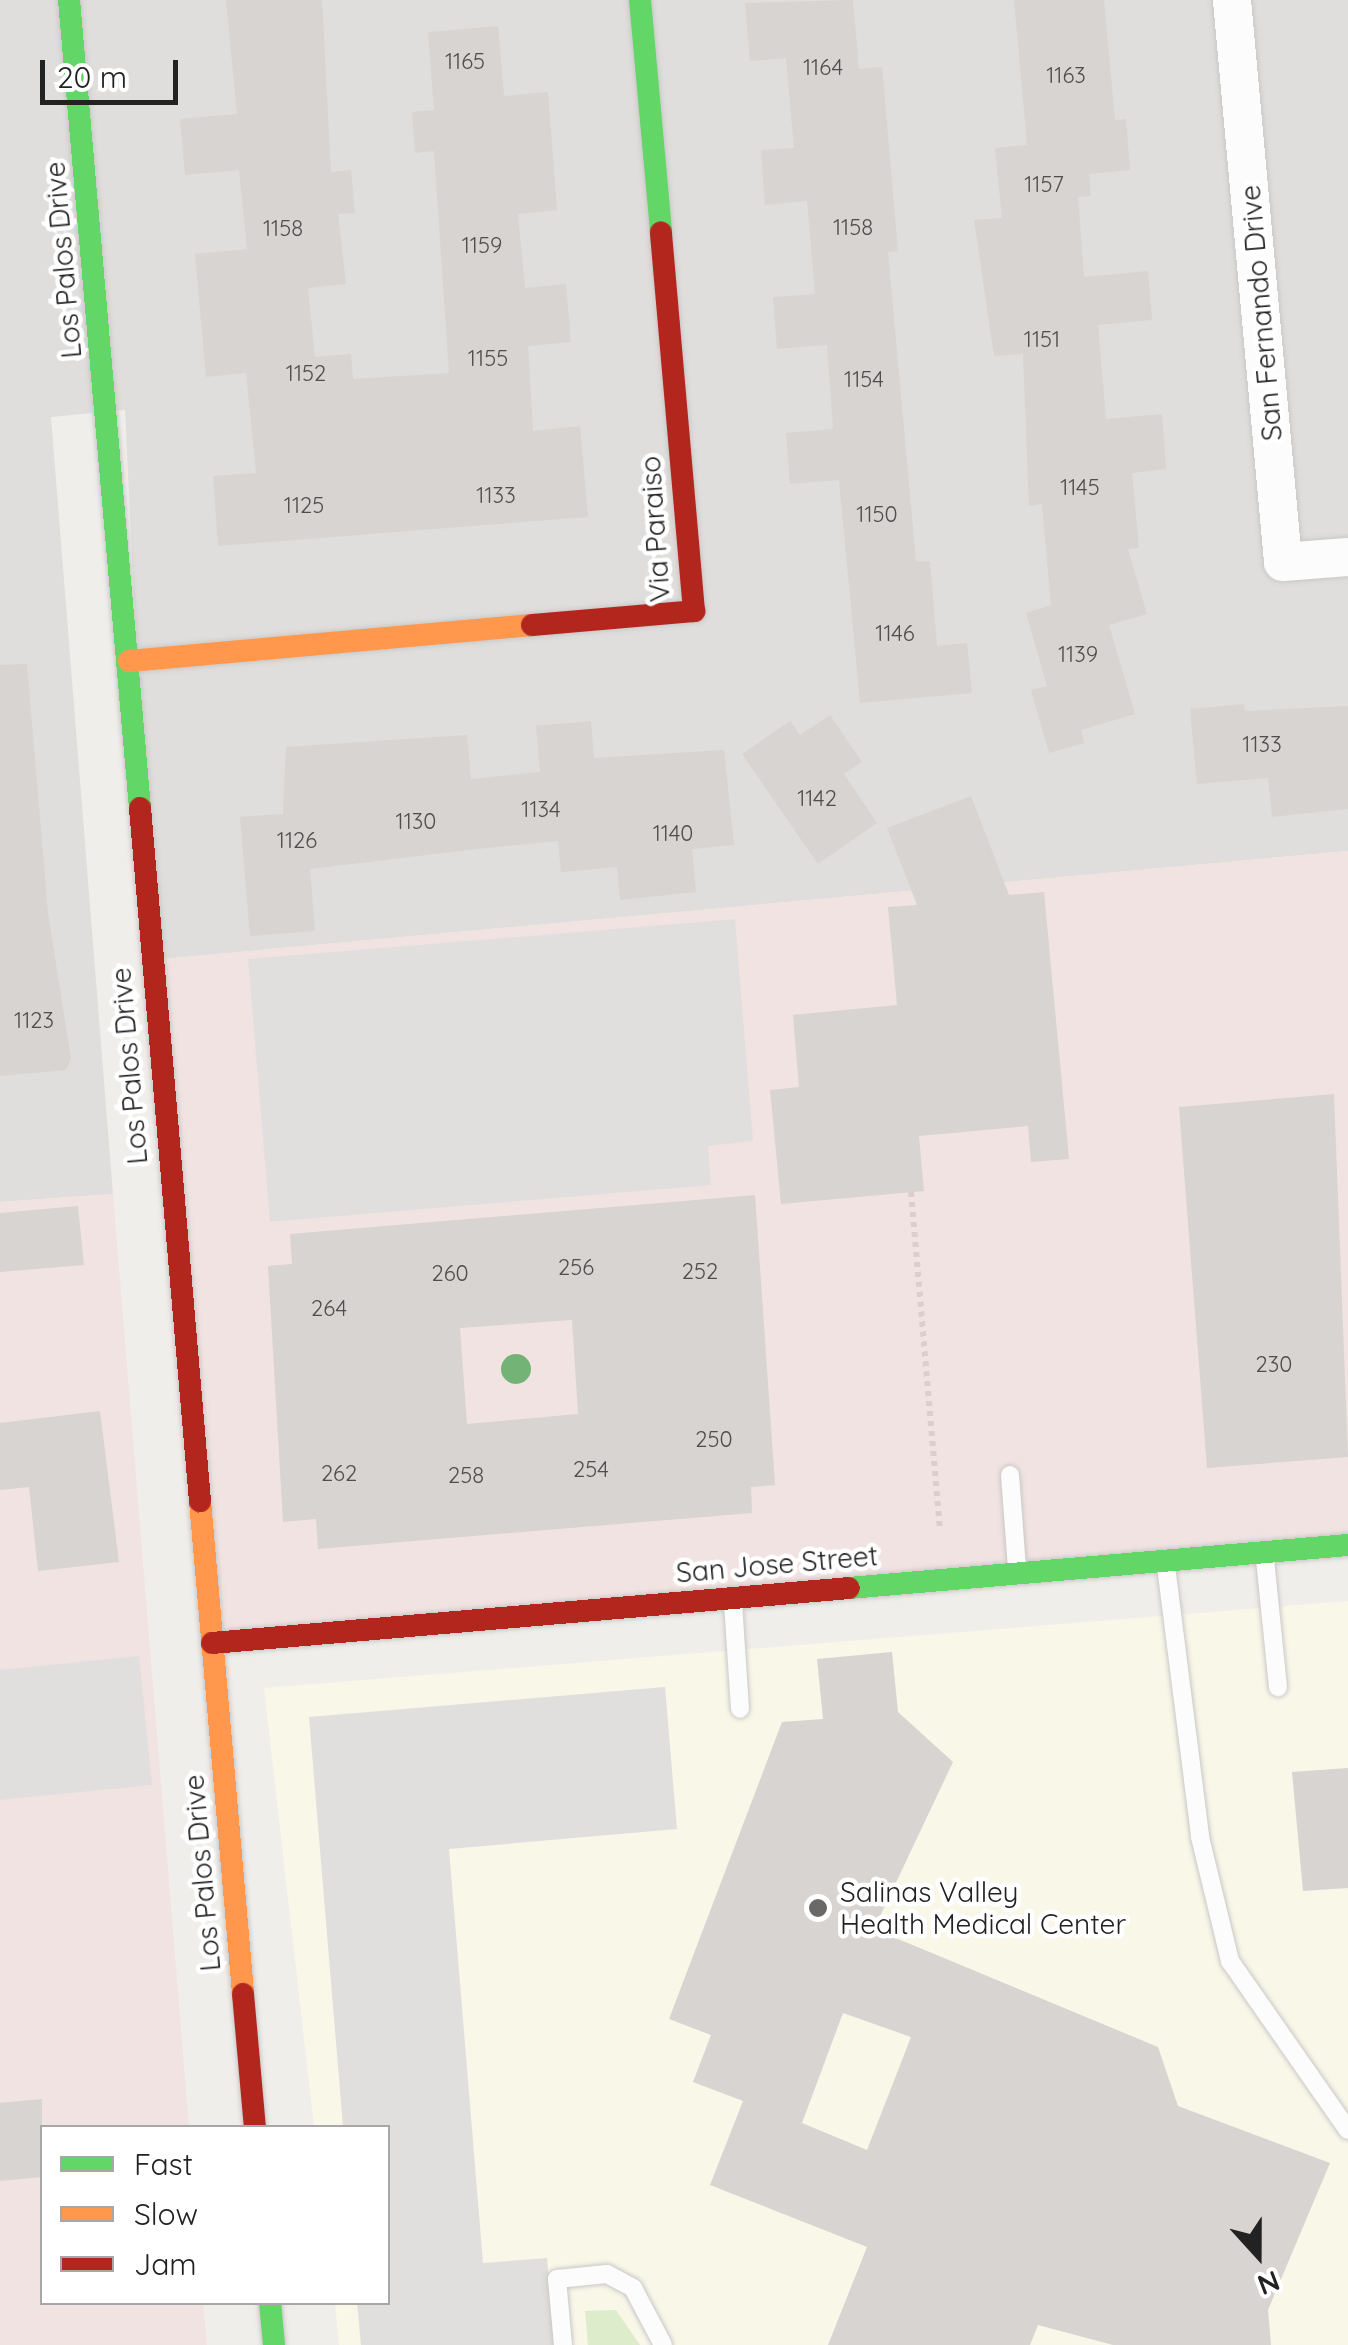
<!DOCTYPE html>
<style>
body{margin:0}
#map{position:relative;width:1348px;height:2345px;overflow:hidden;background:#f0eeeb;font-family:Quicksand,sans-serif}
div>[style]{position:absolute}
.residential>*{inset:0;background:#dfdedc}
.commercial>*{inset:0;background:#f1e3e1}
.education>*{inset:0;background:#f8f7e8}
.grass>*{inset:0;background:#ddeccb}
.parking>*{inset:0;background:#e0dfde}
.building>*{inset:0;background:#d7d4d2}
.path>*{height:6px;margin-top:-3px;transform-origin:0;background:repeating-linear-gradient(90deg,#dccecd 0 5px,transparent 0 10px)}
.roads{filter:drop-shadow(0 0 2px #c9c8c7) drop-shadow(0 0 2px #c9c8c7)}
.lane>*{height:18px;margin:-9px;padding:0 9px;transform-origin:9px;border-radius:9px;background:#fdfcfc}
.street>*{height:38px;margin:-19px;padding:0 19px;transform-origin:19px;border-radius:19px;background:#fdfcfc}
.fast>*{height:22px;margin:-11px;padding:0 11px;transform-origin:11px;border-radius:11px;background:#63d668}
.slow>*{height:22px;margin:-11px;padding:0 11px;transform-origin:11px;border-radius:11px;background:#ff974d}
.jam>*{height:22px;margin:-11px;padding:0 11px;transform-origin:11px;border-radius:11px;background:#b3261e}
.trees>*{width:30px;height:30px;margin:-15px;border-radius:50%;background:#73b476}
.dots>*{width:28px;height:28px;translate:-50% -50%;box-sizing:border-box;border:5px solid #fff;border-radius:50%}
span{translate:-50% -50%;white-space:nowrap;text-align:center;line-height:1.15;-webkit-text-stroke:9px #fff;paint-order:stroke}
.number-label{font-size:22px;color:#4f4e4e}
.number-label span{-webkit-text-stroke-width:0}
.street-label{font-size:28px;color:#222}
.poi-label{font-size:28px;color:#222}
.left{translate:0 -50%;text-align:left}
.legend{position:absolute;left:40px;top:2125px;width:350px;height:180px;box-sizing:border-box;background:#fff;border:2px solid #a7a7a7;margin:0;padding:12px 18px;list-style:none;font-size:30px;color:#222}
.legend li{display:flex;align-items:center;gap:20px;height:50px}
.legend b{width:50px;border:2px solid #a7a7a7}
.north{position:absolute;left:1208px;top:2205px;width:100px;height:100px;-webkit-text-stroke:8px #fff;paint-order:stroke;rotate:159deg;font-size:28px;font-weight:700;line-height:40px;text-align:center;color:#222}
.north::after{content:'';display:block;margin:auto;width:35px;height:45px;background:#222;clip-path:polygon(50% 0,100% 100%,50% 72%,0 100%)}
.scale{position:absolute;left:40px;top:60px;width:138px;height:45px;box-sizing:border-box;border:5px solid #222;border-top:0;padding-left:12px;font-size:30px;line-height:35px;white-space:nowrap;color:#222;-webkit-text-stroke:8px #fff;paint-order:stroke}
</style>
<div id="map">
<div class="residential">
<i style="clip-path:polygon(0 0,1348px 0,1348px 851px,151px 960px,125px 410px,51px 417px,113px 1194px,0 1202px)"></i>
</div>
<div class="commercial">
<i style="clip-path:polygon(1348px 851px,1348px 1545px,212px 1643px,151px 960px)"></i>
<i style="clip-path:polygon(113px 1194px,189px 2127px,42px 2128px,42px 2302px,203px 2303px,207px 2345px,0 2345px,0 1202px)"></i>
</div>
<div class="education">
<i style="clip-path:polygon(1348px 1601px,1348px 2345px,339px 2345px,335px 2303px,388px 2302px,388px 2128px,314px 2127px,264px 1688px)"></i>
</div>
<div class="grass">
<i style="clip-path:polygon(616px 2310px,640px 2345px,588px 2345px,585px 2311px)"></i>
</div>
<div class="parking">
<i style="clip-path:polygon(735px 919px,753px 1141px,708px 1146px,711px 1185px,270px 1222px,248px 959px)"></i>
<i style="clip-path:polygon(139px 1656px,152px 1785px,0 1800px,0 1670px)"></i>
<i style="clip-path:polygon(665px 1687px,677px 1829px,449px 1849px,483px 2263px,547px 2258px,554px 2345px,361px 2345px,357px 2303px,388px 2302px,388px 2128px,343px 2127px,309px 1717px)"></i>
</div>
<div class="building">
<i style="clip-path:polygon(226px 0,322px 0,331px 172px,351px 170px,355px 213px,338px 214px,346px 284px,308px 288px,315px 357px,351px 354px,353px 379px,449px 373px,434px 151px,415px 153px,412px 112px,434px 110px,428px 32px,498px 26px,504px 96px,548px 92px,557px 210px,518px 214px,525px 288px,566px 284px,571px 342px,528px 346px,533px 431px,580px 426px,588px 517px,218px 546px,213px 476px,256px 473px,246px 373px,206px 377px,195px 254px,247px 249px,239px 170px,185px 175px,180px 119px,237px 114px)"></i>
<i style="clip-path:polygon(853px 0,859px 69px,882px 67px,898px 251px,888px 252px,916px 562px,930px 561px,937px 646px,967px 643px,972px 693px,860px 703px,839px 480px,790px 484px,786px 433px,833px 429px,827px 345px,777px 349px,773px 297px,815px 294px,807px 201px,765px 205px,761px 150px,794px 148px,786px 58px,750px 61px,745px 3px)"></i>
<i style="clip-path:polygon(1014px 0,1104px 0,1115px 120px,1126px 119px,1130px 170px,1089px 174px,1091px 196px,1078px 197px,1084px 277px,1148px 271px,1152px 320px,1098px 325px,1106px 419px,1162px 414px,1166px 469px,1132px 473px,1139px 548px,1128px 549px,1147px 614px,1109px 625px,1135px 714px,1081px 730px,1084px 743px,1049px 753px,1031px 690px,1047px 686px,1026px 613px,1051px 605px,1042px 504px,1029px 506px,1023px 354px,994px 356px,974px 220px,1002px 218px,995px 148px,1027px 145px)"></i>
<i style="clip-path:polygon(27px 664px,48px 913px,71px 1059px,66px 1070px,0 1076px,0 665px)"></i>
<i style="clip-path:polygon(1244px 704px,1245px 711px,1348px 706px,1348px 809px,1272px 817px,1268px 778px,1197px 784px,1190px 709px)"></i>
<i style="clip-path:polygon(830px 715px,862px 762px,844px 774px,877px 823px,818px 864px,742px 754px,790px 721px,800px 735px)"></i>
<i style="clip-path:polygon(591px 721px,594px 758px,724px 750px,734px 845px,692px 849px,696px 892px,620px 900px,617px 867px,561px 872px,558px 841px,477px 849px,310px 869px,315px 931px,250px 936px,240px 817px,283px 814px,286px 747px,467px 735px,471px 779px,540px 772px,536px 726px)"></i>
<i style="clip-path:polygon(971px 796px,1009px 895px,1044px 892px,1069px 1159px,1031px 1162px,1028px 1126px,919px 1136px,924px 1191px,781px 1204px,770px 1090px,799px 1087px,793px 1015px,897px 1005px,888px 907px,917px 905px,887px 828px)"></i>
<i style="clip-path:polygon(1334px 1094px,1348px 1457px,1207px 1468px,1179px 1107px)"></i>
<i style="clip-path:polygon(evenodd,755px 1195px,775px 1485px,751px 1487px,752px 1513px,318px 1549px,316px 1519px,283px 1522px,268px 1266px,292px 1264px,290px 1234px,755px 1195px,572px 1320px,578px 1414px,467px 1424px,460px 1328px,572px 1320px)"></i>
<i style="clip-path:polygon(78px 1206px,84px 1265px,0 1272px,0 1213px)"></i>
<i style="clip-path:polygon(100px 1411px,119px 1562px,38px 1571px,29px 1487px,0 1490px,0 1423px)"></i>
<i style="clip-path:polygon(evenodd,892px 1652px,898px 1712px,953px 1762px,874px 1929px,1158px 2047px,1178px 2106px,1330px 2163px,1268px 2310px,1271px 2345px,1113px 2345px,1038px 2325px,1030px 2345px,828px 2345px,867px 2247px,710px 2185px,743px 2101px,693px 2082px,711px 2035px,669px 2019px,782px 1722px,823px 1719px,817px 1659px,892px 1652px,843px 2013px,911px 2037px,867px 2150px,802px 2123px,843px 2013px)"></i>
<i style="clip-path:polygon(1348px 1768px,1348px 1888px,1303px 1891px,1292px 1772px)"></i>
<i style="clip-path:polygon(42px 2099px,42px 2177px,0 2181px,0 2103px)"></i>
</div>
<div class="path">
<i style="left:911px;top:1192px;width:337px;rotate:85.1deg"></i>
</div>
<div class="roads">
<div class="lane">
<i style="left:1010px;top:1475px;width:94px;rotate:85.7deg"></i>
<i style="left:1265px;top:1559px;width:129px;rotate:84.2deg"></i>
<i style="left:1166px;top:1566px;width:273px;rotate:82.8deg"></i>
<i style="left:1200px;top:1837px;width:128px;rotate:76.4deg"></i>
<i style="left:1230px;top:1961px;width:206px;rotate:55.1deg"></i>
<i style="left:733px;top:1603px;width:106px;rotate:86.2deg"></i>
<i style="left:563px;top:2345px;width:66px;rotate:-95.2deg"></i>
<i style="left:557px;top:2279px;width:50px;rotate:-5.7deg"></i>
<i style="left:607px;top:2274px;width:30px;rotate:28deg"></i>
<i style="left:633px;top:2288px;width:64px;rotate:62.2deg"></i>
</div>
<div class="street">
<i style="left:1232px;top:0;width:564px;rotate:84.81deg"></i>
<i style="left:1283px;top:562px;width:65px;rotate:-4.4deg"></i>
</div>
<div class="fast">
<i style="left:69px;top:0;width:811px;rotate:84.98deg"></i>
<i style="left:640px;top:0;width:233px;rotate:84.8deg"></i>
<i style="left:849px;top:1588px;width:501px;rotate:-4.93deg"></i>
<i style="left:270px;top:2302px;width:43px;rotate:84.7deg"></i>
</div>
<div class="slow">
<i style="left:129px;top:661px;width:405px;rotate:-5.1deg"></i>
<i style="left:200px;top:1501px;width:495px;rotate:85deg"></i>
</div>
<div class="jam">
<i style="left:532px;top:625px;width:163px;rotate:-4.9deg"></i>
<i style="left:694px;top:611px;width:380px;rotate:-95deg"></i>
<i style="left:140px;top:808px;width:696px;rotate:85.05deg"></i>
<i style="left:212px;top:1643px;width:639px;rotate:-4.93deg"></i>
<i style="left:243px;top:1994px;width:135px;rotate:84.9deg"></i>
</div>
</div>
<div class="trees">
<i style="left:516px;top:1369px"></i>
</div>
<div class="dots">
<i style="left:818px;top:1908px;background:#6a6968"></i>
</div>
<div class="number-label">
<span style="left:465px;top:62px">1165</span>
<span style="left:823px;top:68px">1164</span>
<span style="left:1066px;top:76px">1163</span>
<span style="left:1044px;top:185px">1157</span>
<span style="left:853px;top:228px">1158</span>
<span style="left:283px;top:229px">1158</span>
<span style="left:482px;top:246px">1159</span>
<span style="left:1042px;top:340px">1151</span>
<span style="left:488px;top:359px">1155</span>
<span style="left:306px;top:374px">1152</span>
<span style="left:864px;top:380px">1154</span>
<span style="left:1080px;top:488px">1145</span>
<span style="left:496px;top:496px">1133</span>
<span style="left:304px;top:506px">1125</span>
<span style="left:877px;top:515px">1150</span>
<span style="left:895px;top:634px">1146</span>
<span style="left:1078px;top:655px">1139</span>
<span style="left:1262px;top:745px">1133</span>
<span style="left:817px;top:799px">1142</span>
<span style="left:541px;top:810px">1134</span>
<span style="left:416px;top:822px">1130</span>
<span style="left:673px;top:834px">1140</span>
<span style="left:297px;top:841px">1126</span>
<span style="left:34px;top:1021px">1123</span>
<span style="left:576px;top:1268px">256</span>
<span style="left:700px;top:1272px">252</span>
<span style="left:450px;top:1274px">260</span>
<span style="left:329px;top:1309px">264</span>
<span style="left:1274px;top:1365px">230</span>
<span style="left:714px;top:1440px">250</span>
<span style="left:591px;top:1470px">254</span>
<span style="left:339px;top:1474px">262</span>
<span style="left:466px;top:1476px">258</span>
</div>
<div class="street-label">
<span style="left:63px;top:260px;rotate:-95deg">Los Palos Drive</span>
<span style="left:1261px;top:313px;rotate:-95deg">San Fernando Drive</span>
<span style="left:655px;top:529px;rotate:-94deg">Via Paraiso</span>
<span style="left:129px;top:1066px;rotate:-95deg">Los Palos Drive</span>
<span style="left:777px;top:1564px;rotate:-5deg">San Jose Street</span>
<span style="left:202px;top:1873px;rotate:-95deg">Los Palos Drive</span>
</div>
<div class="poi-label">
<span class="left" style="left:840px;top:1908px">Salinas Valley<br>Health Medical Center</span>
</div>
<ul class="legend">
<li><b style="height:12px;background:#63d668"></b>Fast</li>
<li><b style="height:12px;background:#ff974d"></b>Slow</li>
<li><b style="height:12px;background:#b3261e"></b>Jam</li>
</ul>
<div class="north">N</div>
<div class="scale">20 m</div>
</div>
